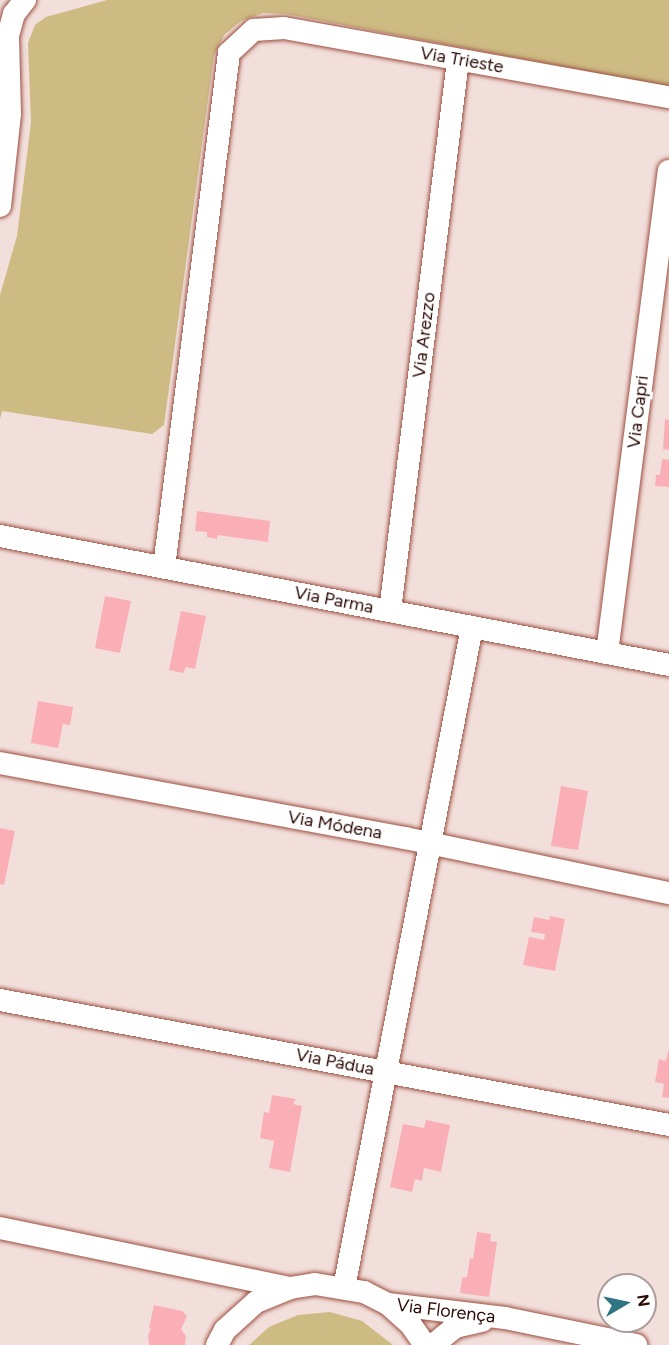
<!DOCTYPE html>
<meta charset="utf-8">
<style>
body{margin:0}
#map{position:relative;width:669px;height:1345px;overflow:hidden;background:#f2dfdb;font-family:Figtree,sans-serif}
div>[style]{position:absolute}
.green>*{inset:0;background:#cdbb83}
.building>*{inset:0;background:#faafb7}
.roads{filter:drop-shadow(0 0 2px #9e4e3f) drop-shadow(0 0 2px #9e4e3f)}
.street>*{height:22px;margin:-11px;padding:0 11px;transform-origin:11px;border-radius:11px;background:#fff}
span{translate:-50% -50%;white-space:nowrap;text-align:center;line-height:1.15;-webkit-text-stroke:6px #fff;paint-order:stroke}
.street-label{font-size:18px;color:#2b0b06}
.north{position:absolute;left:597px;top:1273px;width:60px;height:60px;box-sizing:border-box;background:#fff;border:2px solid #aa9d9b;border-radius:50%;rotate:81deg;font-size:16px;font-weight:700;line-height:24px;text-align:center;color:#2b0b06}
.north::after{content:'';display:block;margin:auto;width:21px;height:27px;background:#2f7582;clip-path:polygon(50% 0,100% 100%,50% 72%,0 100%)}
</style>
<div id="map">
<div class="green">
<i style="clip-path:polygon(107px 0,669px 0,669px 87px,286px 14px,263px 13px,241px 21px,224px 35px,214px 55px,164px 425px,152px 434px,2px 411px,0 419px,0 295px,17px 236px,31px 122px,28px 43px,35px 25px,46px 17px)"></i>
<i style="clip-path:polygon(330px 1312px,362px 1321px,393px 1345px,249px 1345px,269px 1327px,298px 1315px)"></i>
</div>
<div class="building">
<i style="clip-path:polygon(665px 419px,669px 420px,669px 450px,663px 449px)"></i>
<i style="clip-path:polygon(662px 459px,669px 460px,669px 487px,655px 486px,656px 475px,660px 475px)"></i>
<i style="clip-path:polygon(197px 511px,270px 521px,268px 542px,217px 535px,217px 539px,207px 537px,207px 532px,195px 531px)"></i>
<i style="clip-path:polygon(105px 596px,131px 601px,120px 653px,95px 648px)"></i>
<i style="clip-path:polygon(181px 611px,206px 616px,195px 669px,186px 667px,183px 673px,169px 670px)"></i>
<i style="clip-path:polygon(38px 701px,73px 707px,70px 725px,63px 724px,58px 748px,31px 743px)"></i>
<i style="clip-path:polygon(561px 786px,588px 791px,578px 850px,551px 846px)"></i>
<i style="clip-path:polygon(0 828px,15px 831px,4px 885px,0 884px)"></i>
<i style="clip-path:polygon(550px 916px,565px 919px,555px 971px,523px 965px,529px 937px,544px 940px,545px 934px,531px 932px,534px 917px,549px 920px)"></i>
<i style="clip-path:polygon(668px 1051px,669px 1051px,669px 1098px,662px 1097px,664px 1084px,655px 1082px,659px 1059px,666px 1061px)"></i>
<i style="clip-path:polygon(272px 1095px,296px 1099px,293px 1104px,302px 1106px,290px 1172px,269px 1168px,274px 1141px,260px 1138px,264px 1112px,269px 1113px)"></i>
<i style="clip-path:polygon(426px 1120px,450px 1125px,441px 1172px,424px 1168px,422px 1181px,415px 1179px,412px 1192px,390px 1187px,403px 1124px,424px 1128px)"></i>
<i style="clip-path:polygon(477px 1232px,491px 1234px,490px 1241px,497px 1242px,489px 1297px,460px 1293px,462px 1278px,467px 1277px,470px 1258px,473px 1259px)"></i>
<i style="clip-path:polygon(154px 1305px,182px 1311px,187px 1316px,181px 1329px,186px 1336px,185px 1345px,149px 1345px,148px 1335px,151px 1329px,149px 1328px)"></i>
</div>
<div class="roads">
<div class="street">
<i style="left:0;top:206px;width:93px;rotate:-83.8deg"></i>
<i style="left:10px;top:114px;width:78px;rotate:-91.5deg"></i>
<i style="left:8px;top:36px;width:23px;rotate:-75deg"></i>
<i style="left:14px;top:14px;width:18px;rotate:-52deg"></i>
<i style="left:0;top:536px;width:681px;rotate:10.91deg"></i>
<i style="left:164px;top:567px;width:518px;rotate:-82.79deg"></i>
<i style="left:229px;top:53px;width:34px;rotate:-43deg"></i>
<i style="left:254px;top:30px;width:30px;rotate:-4deg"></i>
<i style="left:284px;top:28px;width:391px;rotate:10.2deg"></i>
<i style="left:390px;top:611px;width:555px;rotate:-82.96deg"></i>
<i style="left:607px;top:653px;width:486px;rotate:-82.7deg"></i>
<i style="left:0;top:763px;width:412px;rotate:10.5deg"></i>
<i style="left:405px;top:838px;width:270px;rotate:11.8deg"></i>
<i style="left:0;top:1000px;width:681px;rotate:10.58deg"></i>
<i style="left:0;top:1228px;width:296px;rotate:11.7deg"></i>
<i style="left:344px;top:1288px;width:673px;rotate:-79.04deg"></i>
<i style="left:388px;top:1304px;width:118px;rotate:6.8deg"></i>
<i style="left:505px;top:1318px;width:134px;rotate:11.6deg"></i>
<i style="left:217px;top:1345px;width:17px;rotate:-62deg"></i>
<i style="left:225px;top:1330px;width:42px;rotate:-42.1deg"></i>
<i style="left:256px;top:1302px;width:37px;rotate:-22deg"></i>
<i style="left:290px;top:1288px;width:25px;rotate:-9deg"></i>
<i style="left:315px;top:1284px;width:50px;rotate:9.3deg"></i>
<i style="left:364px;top:1292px;width:27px;rotate:27deg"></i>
<i style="left:388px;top:1304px;width:31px;rotate:42deg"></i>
<i style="left:411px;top:1325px;width:24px;rotate:55deg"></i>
<i style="left:433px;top:1345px;width:28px;rotate:-39deg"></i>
<i style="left:455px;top:1327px;width:28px;rotate:-13deg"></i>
</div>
</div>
<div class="street-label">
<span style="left:462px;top:60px;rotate:10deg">Via Trieste</span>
<span style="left:424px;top:335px;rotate:-83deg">Via Arezzo</span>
<span style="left:638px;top:412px;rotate:-83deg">Via Capri</span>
<span style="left:334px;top:600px;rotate:11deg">Via Parma</span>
<span style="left:335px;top:825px;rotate:10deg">Via Módena</span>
<span style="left:335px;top:1062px;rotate:11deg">Via Pádua</span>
<span style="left:446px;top:1311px;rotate:7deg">Via Florença</span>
</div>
<div class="north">N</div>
</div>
